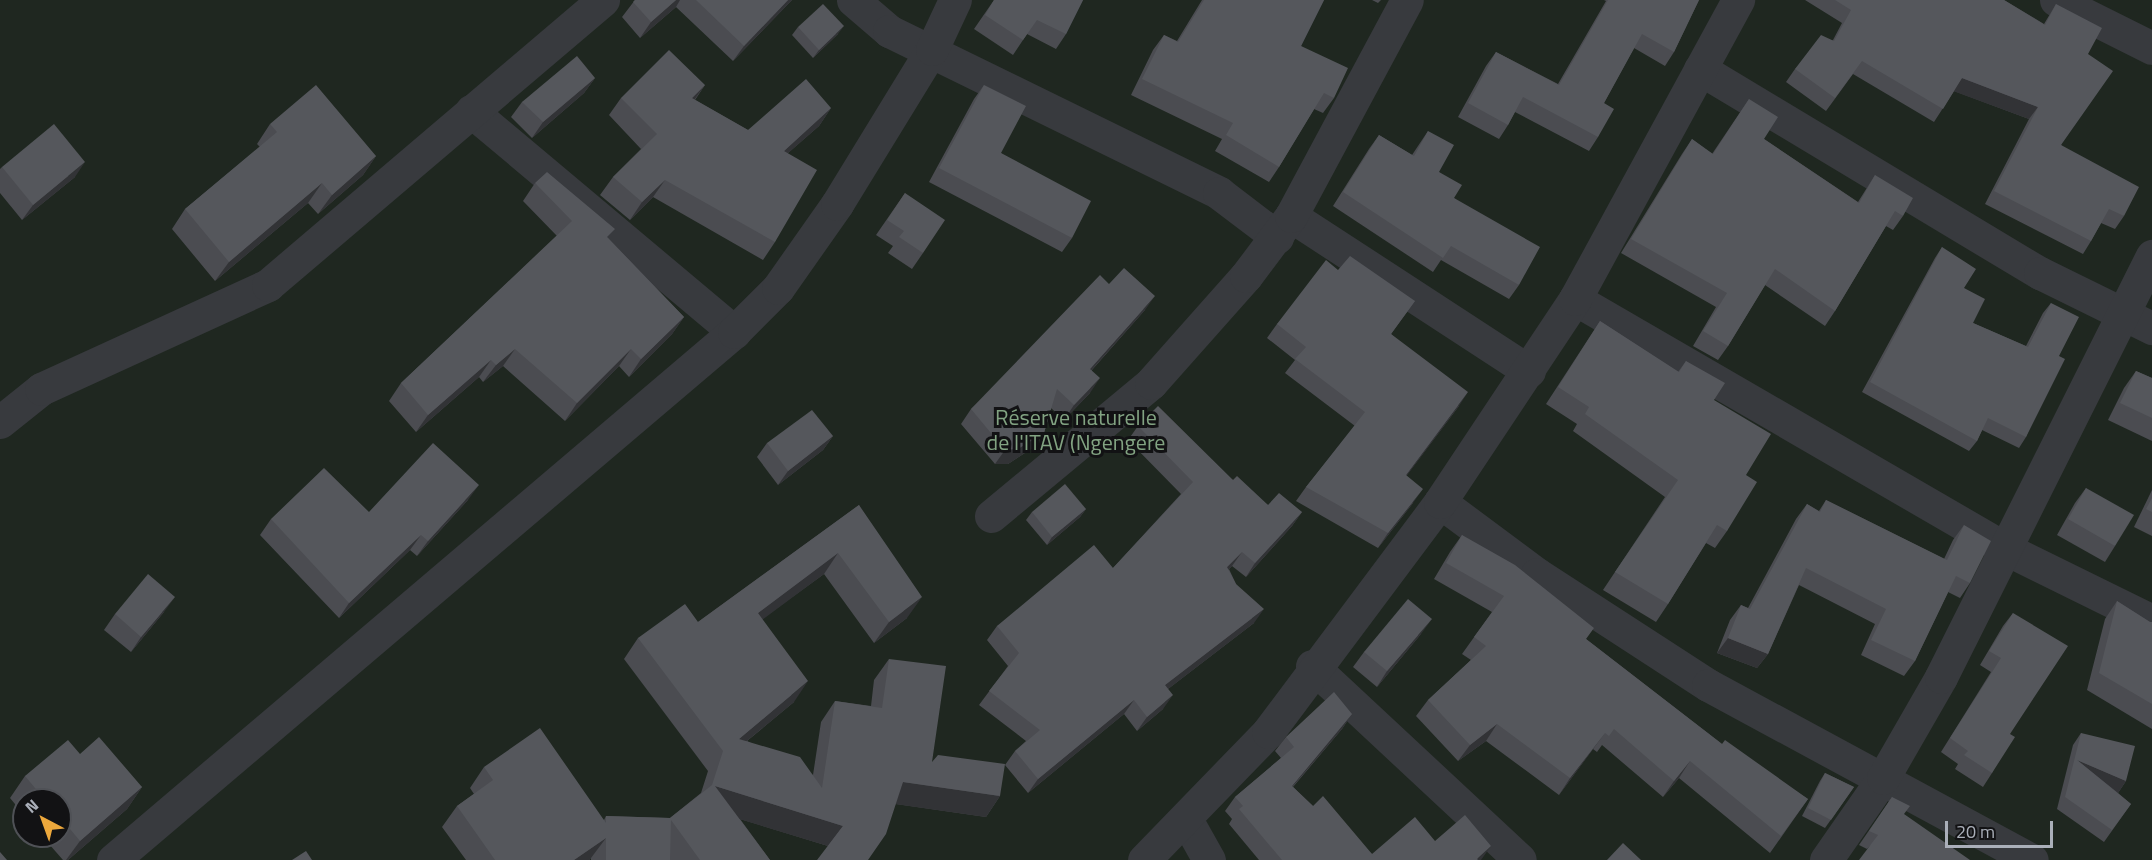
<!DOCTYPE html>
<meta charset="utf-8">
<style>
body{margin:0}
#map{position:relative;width:2152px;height:860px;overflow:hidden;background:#171719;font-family:"Titillium Web",sans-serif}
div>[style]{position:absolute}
.green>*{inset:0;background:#1f2720}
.street>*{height:33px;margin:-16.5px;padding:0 16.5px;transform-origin:16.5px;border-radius:16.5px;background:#383a3e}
.wall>*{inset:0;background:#4b4c51}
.shaded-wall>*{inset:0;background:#323336}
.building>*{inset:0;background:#55575c}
span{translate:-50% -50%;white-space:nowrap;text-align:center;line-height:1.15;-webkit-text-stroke:6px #121214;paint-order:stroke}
.park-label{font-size:22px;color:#82a382}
.north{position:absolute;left:12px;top:788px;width:60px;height:60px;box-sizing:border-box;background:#121214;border:2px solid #4f5156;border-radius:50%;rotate:319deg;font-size:16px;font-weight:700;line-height:24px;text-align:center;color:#aaafb9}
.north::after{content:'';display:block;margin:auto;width:21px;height:27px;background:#eda83c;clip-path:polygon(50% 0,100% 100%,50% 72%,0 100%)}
.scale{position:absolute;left:1945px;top:821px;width:108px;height:27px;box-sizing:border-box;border:3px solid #aaafb9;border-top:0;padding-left:8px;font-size:18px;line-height:21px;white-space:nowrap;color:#aaafb9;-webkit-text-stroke:4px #121214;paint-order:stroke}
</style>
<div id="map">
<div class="green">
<i style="clip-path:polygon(evenodd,0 0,2152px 0,2152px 860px,0 860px,0 0,24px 800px,60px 800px,60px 836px,24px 836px,24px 800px)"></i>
</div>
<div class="street">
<i style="left:853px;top:0;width:48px;rotate:40.7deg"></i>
<i style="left:889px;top:31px;width:368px;rotate:26.1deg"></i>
<i style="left:1219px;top:193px;width:73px;rotate:37.2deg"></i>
<i style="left:2056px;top:0;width:107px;rotate:26.6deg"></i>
<i style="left:1700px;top:69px;width:397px;rotate:31deg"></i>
<i style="left:2040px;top:273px;width:125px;rotate:26.2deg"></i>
<i style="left:471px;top:111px;width:344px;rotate:40deg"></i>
<i style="left:1291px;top:216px;width:284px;rotate:33.1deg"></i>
<i style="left:1575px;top:299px;width:500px;rotate:30.1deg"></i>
<i style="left:2008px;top:550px;width:161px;rotate:26.2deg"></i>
<i style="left:0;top:422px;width:53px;rotate:-38.8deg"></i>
<i style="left:41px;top:389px;width:250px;rotate:-24.6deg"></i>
<i style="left:268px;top:285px;width:440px;rotate:-40.4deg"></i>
<i style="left:1440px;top:502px;width:121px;rotate:36.6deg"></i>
<i style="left:1537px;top:574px;width:204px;rotate:33deg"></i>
<i style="left:1708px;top:685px;width:368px;rotate:28.4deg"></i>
<i style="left:991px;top:516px;width:208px;rotate:-39.7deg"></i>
<i style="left:1151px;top:383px;width:143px;rotate:-48.4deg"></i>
<i style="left:1246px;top:276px;width:75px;rotate:-53.1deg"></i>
<i style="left:1291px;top:216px;width:245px;rotate:-61.8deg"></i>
<i style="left:1312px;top:666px;width:284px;rotate:43deg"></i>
<i style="left:1186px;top:819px;width:47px;rotate:60.7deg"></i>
<i style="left:113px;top:860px;width:815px;rotate:-40.37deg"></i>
<i style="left:734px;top:332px;width:62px;rotate:-45deg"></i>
<i style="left:778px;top:288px;width:103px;rotate:-54.9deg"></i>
<i style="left:837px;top:204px;width:182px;rotate:-58.5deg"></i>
<i style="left:932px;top:49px;width:54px;rotate:-64.9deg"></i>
<i style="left:1144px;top:860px;width:178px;rotate:-45.9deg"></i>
<i style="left:1268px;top:732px;width:287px;rotate:-53.2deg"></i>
<i style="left:1440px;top:502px;width:244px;rotate:-56.4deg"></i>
<i style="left:1575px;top:299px;width:341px;rotate:-61.4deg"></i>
<i style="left:1826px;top:860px;width:100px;rotate:-55.2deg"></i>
<i style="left:1883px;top:778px;width:116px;rotate:-60.1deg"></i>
<i style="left:1941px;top:677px;width:471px;rotate:-63.4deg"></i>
</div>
<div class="wall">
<i style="clip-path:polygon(635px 0,792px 0,733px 61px,676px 7px,640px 38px,622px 17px)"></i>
<i style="clip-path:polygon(994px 0,1083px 0,1066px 34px,1056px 49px,1027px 34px,1013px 55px,974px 29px)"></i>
<i style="clip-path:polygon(1202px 0,1324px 0,1301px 46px,1334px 98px,1323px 113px,1314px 109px,1279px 167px,1269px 182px,1215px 151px,1222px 139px,1131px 95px,1153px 50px,1164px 35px,1177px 41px)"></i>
<i style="clip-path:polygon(1372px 0,1381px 0,1378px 3px)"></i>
<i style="clip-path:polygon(1604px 0,1699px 0,1674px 52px,1665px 66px,1634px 48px,1604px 103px,1598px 137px,1589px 151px,1515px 112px,1508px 125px,1499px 139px,1458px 117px,1486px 66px,1496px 52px,1558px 84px,1606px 1px)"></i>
<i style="clip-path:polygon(1805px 0,2004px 0,2044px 24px,2056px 4px,2088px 54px,2061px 145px,2124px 216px,2115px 229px,2101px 223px,2091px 241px,2083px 254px,1985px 204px,2029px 119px,1954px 91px,1934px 122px,1853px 74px,1826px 111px,1786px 82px,1795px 69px,1833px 40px,1842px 23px)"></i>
<i style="clip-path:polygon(798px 27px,838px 34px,813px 58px,792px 35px)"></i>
<i style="clip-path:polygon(595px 78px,584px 93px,532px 138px,511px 117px,522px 102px)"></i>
<i style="clip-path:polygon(705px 85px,695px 100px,748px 130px,831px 108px,819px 126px,788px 153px,775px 242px,763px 260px,653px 197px,630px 220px,600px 195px,613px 177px,641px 149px,609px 115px,621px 98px)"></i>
<i style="clip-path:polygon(984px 85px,1001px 153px,1072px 238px,1062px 252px,929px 182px,974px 99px)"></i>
<i style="clip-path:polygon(1749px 99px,1764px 139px,1858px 202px,1875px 175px,1903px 216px,1893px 230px,1886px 226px,1835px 311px,1825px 326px,1765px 285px,1728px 346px,1718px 360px,1693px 346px,1716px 307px,1621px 253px,1682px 154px,1692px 139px,1712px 154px)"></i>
<i style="clip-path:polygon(270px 124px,376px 156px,363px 175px,318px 214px,308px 203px,215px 281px,172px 229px,185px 209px,260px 147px,257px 144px)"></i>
<i style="clip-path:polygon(1428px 131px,1439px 172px,1454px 198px,1519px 285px,1509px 299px,1441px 260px,1433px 272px,1333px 206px,1369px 149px,1379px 135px,1412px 155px)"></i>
<i style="clip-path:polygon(2px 167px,75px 177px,22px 220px,0 193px,0 169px)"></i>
<i style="clip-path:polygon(535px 183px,608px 238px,684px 317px,672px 334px,629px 377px,619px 366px,565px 421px,503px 366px,483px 382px,479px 377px,416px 432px,389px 401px,401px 383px,557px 236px,523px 201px)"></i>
<i style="clip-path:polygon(905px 193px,923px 253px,912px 269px,888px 253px,893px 246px,876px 235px)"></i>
<i style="clip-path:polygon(1942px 247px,1964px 288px,1973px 323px,2026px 346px,2043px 313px,2051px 303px,2059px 356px,2026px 437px,2019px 448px,1982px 430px,1977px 441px,1969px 451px,1862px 392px,1935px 258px)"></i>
<i style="clip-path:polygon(1338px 270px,1415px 301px,1391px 334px,1459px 406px,1406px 476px,1413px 503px,1378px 548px,1296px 501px,1306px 487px,1355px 426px,1285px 373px,1295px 360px,1267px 338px,1277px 324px)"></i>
<i style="clip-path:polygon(1109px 284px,1145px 310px,1092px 370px,1090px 393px,1064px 420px,1051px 408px,1044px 433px,1034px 447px,1008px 464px,995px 464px,961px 424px,971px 409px)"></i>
<i style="clip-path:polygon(1600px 321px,1678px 372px,1686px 361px,1714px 400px,1746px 475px,1727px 531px,1715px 548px,1706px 543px,1668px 604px,1656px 622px,1603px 590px,1665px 497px,1573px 431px,1577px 424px,1546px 404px)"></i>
<i style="clip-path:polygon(2136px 371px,2152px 378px,2152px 441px,2108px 420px,2124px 388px)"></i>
<i style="clip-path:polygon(1138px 426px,1233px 480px,1268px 505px,1302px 512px,1292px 526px,1246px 577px,1232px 566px,1229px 569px,1254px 623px,1168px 689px,1163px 709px,1137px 731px,1124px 714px,1028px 793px,1005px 765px,1015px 751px,1026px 741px,979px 705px,1008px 666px,987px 640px,997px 626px,1113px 568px,1181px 494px,1128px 440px)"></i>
<i style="clip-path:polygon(833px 436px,823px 450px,778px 485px,757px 457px,767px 443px)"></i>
<i style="clip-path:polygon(2086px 488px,2115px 546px,2105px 562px,2057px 535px,2075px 503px)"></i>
<i style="clip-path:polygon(2152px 490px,2152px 536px,2134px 527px)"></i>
<i style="clip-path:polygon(468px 500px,417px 556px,410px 550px,339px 618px,260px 535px,271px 519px,369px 512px)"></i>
<i style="clip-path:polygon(1826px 500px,1944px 559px,1953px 540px,1964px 525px,1970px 583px,1960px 598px,1948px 592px,1915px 661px,1904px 676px,1861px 655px,1875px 624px,1799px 585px,1768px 654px,1757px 668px,1717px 653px,1730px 620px,1741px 605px,1748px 608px,1796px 519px,1807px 504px,1819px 511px)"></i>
<i style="clip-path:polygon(859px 505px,907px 618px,874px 643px,824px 574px,762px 619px,794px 702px,747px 741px,813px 775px,821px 722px,835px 701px,871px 706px,874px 680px,889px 659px,932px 762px,1000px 796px,986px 817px,896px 804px,828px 846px,740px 819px,770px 860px,591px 860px,591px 858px,589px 860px,466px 860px,442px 827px,457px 806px,474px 794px,470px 788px,484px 767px,604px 820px,606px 816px,670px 818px,701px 793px,708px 771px,624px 659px,638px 638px,698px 622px)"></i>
<i style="clip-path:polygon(1086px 509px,1080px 517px,1047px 545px,1026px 520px,1032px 512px)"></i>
<i style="clip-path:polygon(1462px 535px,1586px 639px,1722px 744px,1808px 799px,1770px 853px,1679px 778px,1663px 797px,1602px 745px,1597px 752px,1593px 749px,1559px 795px,1486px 741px,1458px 761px,1416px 716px,1428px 700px,1471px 660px,1462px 654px,1492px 612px,1434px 579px,1450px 552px)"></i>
<i style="clip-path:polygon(2117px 601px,2150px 622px,2152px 622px,2152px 729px,2087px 690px,2105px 619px)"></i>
<i style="clip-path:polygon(164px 612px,131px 652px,104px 630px,115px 614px)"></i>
<i style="clip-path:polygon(2013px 613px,2010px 734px,1992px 773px,1983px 787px,1955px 769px,1958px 764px,1941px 752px,1991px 672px,1980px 665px,2003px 626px)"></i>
<i style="clip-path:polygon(1421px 634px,1377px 687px,1353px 667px,1364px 652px)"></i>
<i style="clip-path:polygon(1352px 714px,1342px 729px,1293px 787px,1313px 806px,1372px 854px,1435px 841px,1481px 860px,1259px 860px,1229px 824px,1232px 819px,1225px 811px,1235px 797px,1281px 758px,1275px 751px,1286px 737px)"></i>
<i style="clip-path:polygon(2081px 733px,2126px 781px,2118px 793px,2131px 804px,2104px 842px,2057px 809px,2073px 745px)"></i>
<i style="clip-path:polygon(80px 754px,142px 787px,127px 809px,68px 860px,63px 860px,42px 836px,60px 836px,60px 800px,24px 800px,24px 815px,10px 798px,25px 776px)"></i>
<i style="clip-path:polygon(1825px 773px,1854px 787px,1825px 828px,1802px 816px,1820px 781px)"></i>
<i style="clip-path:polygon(1892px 797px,1904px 814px,1867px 849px,1859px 845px)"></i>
</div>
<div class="shaded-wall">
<i style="clip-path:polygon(676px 0,680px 0,676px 7px,640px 38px,651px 22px)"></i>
<i style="clip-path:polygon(788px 0,792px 0,733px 61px,744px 46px)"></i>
<i style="clip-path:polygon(844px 26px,838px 34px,813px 58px,819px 50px)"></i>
<i style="clip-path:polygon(595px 78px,584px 93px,532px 138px,543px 122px)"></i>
<i style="clip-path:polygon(1962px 78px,2038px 107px,2029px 119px,1953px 91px)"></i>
<i style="clip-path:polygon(705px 85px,692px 103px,692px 98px)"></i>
<i style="clip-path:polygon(831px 108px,819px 126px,771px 168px,784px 151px)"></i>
<i style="clip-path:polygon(376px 156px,363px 175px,318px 214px,332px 195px)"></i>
<i style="clip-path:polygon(85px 162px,75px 177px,22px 220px,33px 205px)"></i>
<i style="clip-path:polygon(665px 180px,653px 197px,630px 220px,642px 202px)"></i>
<i style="clip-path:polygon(322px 183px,308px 203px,215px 281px,229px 262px)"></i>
<i style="clip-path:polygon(1155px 296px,1145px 310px,1080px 383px,1090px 369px)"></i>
<i style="clip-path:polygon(684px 317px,672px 334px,629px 377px,641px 359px)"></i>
<i style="clip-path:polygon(515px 349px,503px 366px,483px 382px,496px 365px)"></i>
<i style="clip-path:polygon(631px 349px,619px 366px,565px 421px,577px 403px)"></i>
<i style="clip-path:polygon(491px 360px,479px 377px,416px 432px,428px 415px)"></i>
<i style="clip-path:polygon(1100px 378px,1090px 393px,1064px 420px,1074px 405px)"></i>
<i style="clip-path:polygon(1468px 392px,1459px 406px,1396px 490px,1406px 475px)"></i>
<i style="clip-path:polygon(1044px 433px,1034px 447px,1008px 464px,995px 464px,1005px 450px)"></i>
<i style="clip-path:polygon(833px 436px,823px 450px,778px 485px,788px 471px)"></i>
<i style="clip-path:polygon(479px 485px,468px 500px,417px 556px,428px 541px)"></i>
<i style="clip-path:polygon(1423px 489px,1413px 503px,1378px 548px,1388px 533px)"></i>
<i style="clip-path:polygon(1086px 509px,1080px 517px,1047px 545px,1052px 537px)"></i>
<i style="clip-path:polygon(1302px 512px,1292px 526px,1246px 577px,1255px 563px)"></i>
<i style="clip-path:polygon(421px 535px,410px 550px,339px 618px,349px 603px)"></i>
<i style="clip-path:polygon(1242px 552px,1232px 566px,1217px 581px,1227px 567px)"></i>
<i style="clip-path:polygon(838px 553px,824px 574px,743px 634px,758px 613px)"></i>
<i style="clip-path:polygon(175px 597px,164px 612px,131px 652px,141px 637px)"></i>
<i style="clip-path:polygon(922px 597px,907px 618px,874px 643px,889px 622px)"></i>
<i style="clip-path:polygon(1264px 609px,1254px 623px,1155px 699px,1165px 685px)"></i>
<i style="clip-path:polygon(1432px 619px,1421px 634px,1377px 687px,1387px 671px)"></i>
<i style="clip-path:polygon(1728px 638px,1768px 654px,1757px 668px,1717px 653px)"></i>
<i style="clip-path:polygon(808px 681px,794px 702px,725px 759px,739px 739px)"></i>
<i style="clip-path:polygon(1173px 695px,1163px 709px,1137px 731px,1147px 717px)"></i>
<i style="clip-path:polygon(1134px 700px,1124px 714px,1028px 793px,1038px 779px)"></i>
<i style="clip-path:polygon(1352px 714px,1342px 729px,1281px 800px,1292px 786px)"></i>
<i style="clip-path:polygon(1497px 724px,1486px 741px,1458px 761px,1470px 745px)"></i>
<i style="clip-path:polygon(1605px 733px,1593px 749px,1559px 795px,1570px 778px)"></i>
<i style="clip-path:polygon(2077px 760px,2126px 781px,2118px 793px)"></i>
<i style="clip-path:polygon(1690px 761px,1679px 778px,1663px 797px,1674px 781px)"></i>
<i style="clip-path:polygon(903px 782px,1000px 796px,986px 817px,888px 803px)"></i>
<i style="clip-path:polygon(715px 786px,843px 826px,828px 846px,700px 807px)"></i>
<i style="clip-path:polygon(142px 787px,127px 809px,68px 860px,66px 860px,80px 841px)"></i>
<i style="clip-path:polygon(606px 838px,591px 858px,589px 860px,574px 860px)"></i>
<i style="clip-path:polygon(1491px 846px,1481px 860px,1476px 860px)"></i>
</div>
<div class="building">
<i style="clip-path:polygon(635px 0,676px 0,651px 22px,633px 2px)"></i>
<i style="clip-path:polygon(696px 0,788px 0,744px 46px)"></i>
<i style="clip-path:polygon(994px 0,1083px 0,1066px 34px,1037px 20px,1023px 40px,985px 15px)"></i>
<i style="clip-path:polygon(1204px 0,1324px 0,1301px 46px,1348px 68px,1334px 98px,1324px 93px,1279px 167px,1226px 135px,1233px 123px,1142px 79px,1164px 35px,1178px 42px)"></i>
<i style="clip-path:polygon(1608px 0,1699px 0,1674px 52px,1642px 34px,1604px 103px,1614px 109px,1598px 137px,1523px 97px,1508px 125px,1468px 103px,1496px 52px,1559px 85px)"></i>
<i style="clip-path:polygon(1835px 0,2004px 0,2045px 25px,2056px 4px,2102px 28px,2088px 54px,2113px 71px,2061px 145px,2139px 187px,2124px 216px,2109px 209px,2091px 241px,1994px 191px,2038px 107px,1962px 78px,1943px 109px,1862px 61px,1835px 98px,1795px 69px,1821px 35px,1834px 41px,1851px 10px)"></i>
<i style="clip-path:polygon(823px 4px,844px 26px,819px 50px,798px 27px)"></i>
<i style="clip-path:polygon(669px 50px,705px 85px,692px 98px,748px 130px,806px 79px,831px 108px,784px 151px,817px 170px,775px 242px,665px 180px,642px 202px,613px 177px,657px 134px,621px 98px)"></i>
<i style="clip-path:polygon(577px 56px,595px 78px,543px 122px,522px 102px)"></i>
<i style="clip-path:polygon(316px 85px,376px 156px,332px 195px,322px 183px,229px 262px,185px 209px,277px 132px,270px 124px)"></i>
<i style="clip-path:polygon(984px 85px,1026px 106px,1001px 153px,1091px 201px,1072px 238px,939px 168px)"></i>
<i style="clip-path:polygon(1749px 99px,1778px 117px,1764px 139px,1859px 203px,1875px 175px,1913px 198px,1903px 216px,1895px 211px,1835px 311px,1775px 269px,1728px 346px,1703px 331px,1727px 293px,1631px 239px,1692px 139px,1713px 154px)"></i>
<i style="clip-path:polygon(54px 124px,85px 162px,33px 205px,2px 167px)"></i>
<i style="clip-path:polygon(1428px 131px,1454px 145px,1439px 172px,1462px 185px,1454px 198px,1540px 247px,1519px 285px,1451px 246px,1443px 258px,1343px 192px,1379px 135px,1414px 156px)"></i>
<i style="clip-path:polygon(547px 172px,615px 229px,607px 237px,684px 317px,641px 359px,631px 349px,577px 403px,515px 349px,496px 365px,491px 360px,428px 415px,401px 383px,572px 221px,535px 183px)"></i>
<i style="clip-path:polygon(905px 193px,945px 220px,923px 253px,899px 237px,904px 231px,887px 220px)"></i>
<i style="clip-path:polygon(1942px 247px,1976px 269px,1964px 288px,1985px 299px,1973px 323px,2028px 347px,2051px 303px,2079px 317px,2059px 356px,2065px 359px,2026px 437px,1988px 418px,1977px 441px,1870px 382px)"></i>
<i style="clip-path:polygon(1350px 256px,1415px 301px,1391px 334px,1468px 392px,1406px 475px,1423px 489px,1388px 533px,1306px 487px,1365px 412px,1295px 359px,1306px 347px,1277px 324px,1326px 260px,1338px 270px)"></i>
<i style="clip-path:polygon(1124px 268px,1155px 296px,1090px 369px,1100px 378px,1074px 405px,1057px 389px,1044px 433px,1018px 449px,1005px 450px,971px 409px,1100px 275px,1109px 284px)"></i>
<i style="clip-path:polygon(1600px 321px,1679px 372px,1686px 361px,1725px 383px,1714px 400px,1771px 434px,1746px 475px,1757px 482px,1727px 531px,1717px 525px,1668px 604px,1615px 572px,1678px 480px,1585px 414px,1589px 407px,1558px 387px)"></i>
<i style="clip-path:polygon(2136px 371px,2152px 378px,2152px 418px,2120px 403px)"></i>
<i style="clip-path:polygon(1158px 406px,1233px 480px,1237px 476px,1268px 505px,1279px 493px,1302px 512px,1255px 563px,1242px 552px,1227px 567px,1236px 584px,1264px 609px,1165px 685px,1173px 695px,1147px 717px,1134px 700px,1038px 779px,1015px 751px,1040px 730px,989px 691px,1019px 653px,997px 626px,1094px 545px,1113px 568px,1193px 482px,1138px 426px)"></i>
<i style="clip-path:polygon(812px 410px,833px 436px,788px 471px,767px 443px)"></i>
<i style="clip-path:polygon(433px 443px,479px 485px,428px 541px,421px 535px,349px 603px,271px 519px,324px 468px,369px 512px)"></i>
<i style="clip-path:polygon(1065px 484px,1086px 509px,1052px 537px,1032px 512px)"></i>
<i style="clip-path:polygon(2086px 488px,2134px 515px,2115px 546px,2068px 519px)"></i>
<i style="clip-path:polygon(2152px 498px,2152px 512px,2146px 509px)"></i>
<i style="clip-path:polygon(1826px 500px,1947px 560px,1964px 525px,1991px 541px,1970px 583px,1956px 576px,1915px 661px,1871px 640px,1886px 609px,1806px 568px,1768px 654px,1728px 638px,1741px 605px,1750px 609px,1807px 504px,1820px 512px)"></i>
<i style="clip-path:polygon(859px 505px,922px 597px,889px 622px,838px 553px,758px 613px,808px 681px,739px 739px,800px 757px,822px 788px,835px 701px,882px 708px,889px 659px,946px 666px,932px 762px,938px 755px,1005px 764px,1000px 796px,903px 782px,886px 834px,868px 860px,817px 860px,843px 826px,715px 786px,770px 860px,700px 860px,671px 820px,670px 860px,606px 860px,606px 838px,574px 860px,495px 860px,457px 806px,493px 780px,484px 767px,540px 728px,606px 823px,606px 816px,670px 818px,712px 785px,723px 751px,638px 638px,685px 604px,698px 622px)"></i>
<i style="clip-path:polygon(1462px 535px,1515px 565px,1594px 628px,1586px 639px,1722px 744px,1725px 740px,1808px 799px,1781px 836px,1690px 761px,1674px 781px,1614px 729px,1609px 736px,1605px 733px,1570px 778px,1497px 724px,1470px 745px,1428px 700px,1486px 646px,1474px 637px,1504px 596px,1446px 563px)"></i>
<i style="clip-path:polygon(148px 574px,175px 597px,141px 637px,115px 614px)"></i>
<i style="clip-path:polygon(1408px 599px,1432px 619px,1387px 671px,1364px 652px)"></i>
<i style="clip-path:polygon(2117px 601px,2150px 622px,2152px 622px,2152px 704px,2099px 673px)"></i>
<i style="clip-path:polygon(2013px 613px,2068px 646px,2010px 734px,2015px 737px,1992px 773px,1964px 755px,1968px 751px,1950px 738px,2001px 658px,1989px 651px)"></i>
<i style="clip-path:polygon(1334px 692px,1352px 714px,1292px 786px,1313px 806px,1323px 796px,1372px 854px,1415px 817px,1435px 841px,1465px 815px,1491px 846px,1477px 859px,1478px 860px,1282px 860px,1239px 809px,1243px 806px,1235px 797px,1294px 747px,1286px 737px)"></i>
<i style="clip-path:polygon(2081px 733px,2135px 746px,2126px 781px,2077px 760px,2131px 804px,2112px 830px,2065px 797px)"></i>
<i style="clip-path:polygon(99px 737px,142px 787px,80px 841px,60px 817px,60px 800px,45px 800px,25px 776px,68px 740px,80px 754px)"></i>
<i style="clip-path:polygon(1825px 773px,1854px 787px,1831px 820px,1808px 808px)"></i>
<i style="clip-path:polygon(1892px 797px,1910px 806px,1904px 814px,1970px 860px,1859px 860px,1878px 835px,1869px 831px)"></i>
<i style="clip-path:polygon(1623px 843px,1641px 860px,1607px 860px)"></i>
<i style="clip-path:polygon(306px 851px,312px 860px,292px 860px)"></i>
<i style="clip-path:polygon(0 852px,7px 860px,0 860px)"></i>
</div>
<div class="park-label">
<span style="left:1076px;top:430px">Réserve naturelle<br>de l'ITAV (Ngengere</span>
</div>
<div class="north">N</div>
<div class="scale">20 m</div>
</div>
